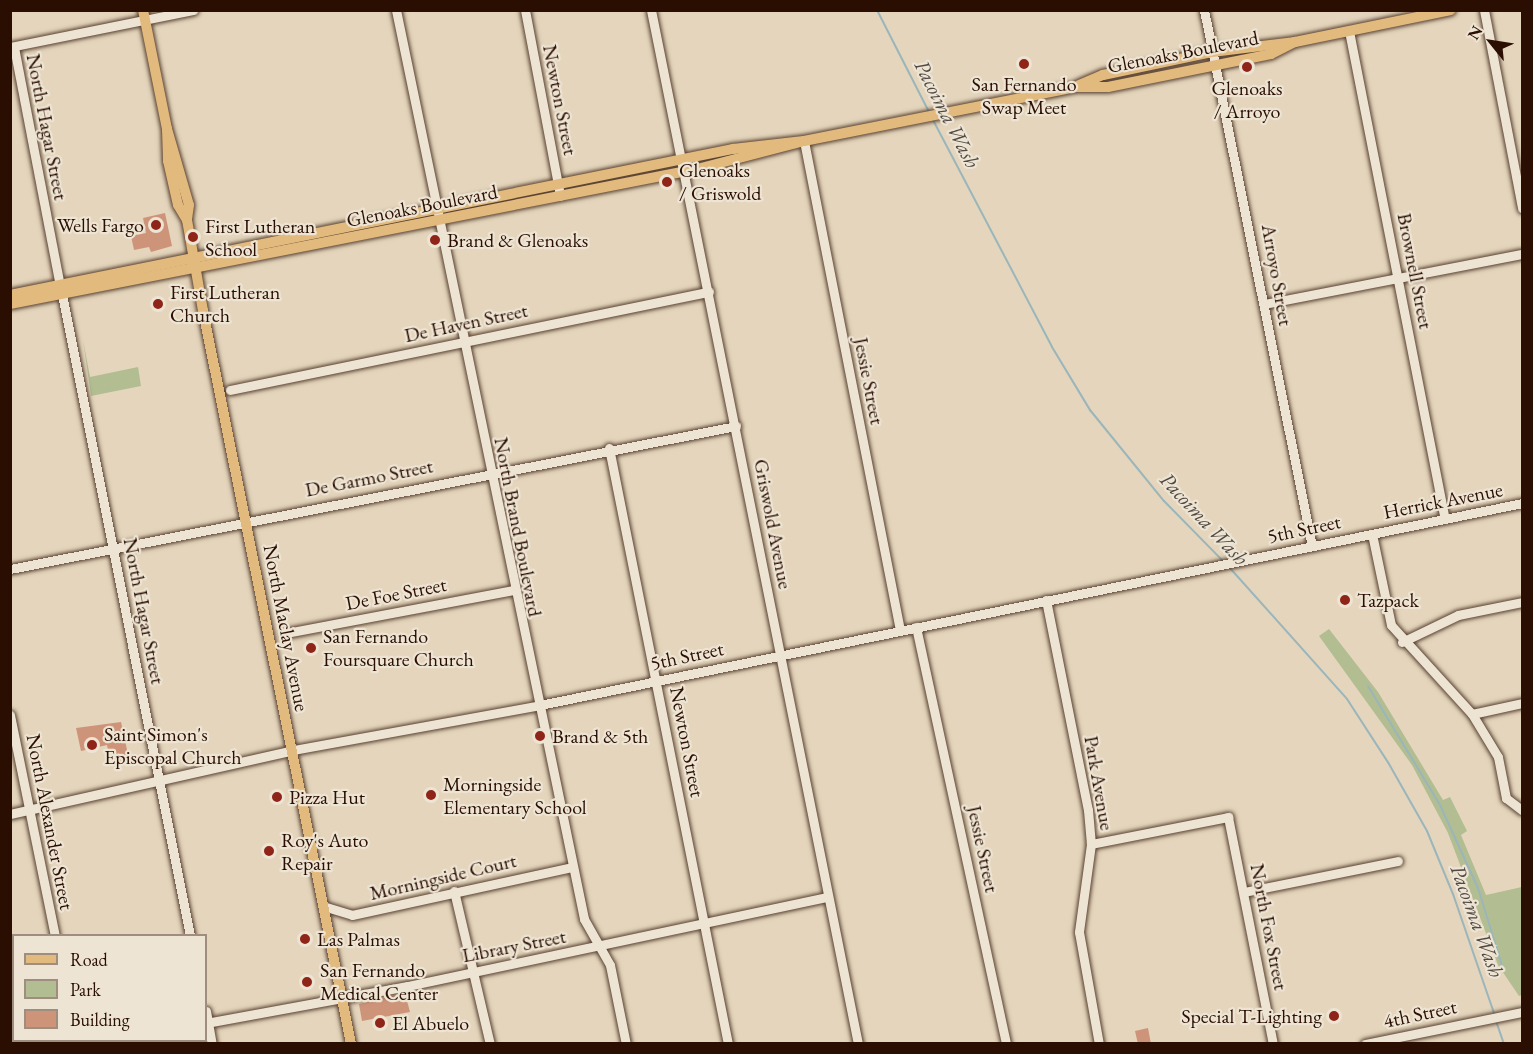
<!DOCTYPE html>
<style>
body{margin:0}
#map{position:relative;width:1533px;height:1054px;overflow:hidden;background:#e4d5bc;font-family:"EB Garamond",serif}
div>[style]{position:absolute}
.green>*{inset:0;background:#b2be92}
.stream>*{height:2px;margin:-1px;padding:0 1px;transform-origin:1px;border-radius:1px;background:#9ab6bb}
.building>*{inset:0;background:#ce947a}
.roads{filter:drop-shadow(0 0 2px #584030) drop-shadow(0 0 2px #584030)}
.minor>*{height:9px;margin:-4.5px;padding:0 4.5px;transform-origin:4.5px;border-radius:4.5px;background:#ede4d3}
.major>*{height:10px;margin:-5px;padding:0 5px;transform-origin:5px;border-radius:5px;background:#e2ba7e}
.dots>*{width:16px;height:16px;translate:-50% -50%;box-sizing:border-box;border:3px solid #ede4d3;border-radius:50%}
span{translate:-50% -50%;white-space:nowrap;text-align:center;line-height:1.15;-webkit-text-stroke:4.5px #ede4d3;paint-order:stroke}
.street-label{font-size:20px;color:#2a0e02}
.poi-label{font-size:20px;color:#2a0e02}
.left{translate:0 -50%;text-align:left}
.right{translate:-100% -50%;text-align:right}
.water-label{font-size:21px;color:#514943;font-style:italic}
.frame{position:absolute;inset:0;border:12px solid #2a0e02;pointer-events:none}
.legend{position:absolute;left:12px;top:934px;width:195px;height:108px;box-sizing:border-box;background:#ede4d3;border:2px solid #9f8e7f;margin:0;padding:8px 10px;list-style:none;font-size:18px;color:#2a0e02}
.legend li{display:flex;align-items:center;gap:12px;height:30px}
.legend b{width:30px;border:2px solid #9f8e7f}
.north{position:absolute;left:1461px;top:12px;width:60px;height:60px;-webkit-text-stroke:4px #ede4d3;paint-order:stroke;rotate:300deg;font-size:16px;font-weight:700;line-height:24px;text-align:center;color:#2a0e02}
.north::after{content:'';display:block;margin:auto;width:21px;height:27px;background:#2a0e02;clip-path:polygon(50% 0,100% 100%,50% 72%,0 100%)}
</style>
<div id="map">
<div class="green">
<i style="clip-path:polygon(83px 340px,90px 377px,138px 367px,141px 386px,91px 396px)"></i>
<i style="clip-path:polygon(1329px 629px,1378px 692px,1443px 800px,1450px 797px,1467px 831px,1461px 835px,1486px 895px,1522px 887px,1522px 995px,1519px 996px,1498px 965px,1448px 833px,1412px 765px,1319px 636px)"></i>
</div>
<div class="stream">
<i style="left:877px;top:10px;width:114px;rotate:63deg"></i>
<i style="left:933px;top:120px;width:256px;rotate:62.3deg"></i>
<i style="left:1052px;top:347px;width:74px;rotate:58.9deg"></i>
<i style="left:1090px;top:410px;width:117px;rotate:50.9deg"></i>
<i style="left:1164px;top:501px;width:84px;rotate:45.5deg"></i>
<i style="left:1229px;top:567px;width:177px;rotate:48.2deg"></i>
<i style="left:1347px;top:699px;width:77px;rotate:57.1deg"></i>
<i style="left:1389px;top:764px;width:77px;rotate:60.4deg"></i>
<i style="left:1427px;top:831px;width:68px;rotate:67.6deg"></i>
<i style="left:1453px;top:894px;width:129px;rotate:71deg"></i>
<i style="left:1368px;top:686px;width:139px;rotate:58.8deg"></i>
<i style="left:1440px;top:805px;width:91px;rotate:65.4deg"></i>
<i style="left:1478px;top:888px;width:85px;rotate:72.8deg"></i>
<i style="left:1496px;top:1021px;width:24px;rotate:71deg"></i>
</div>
<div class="building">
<i style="clip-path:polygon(165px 213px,172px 246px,151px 252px,149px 247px,134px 250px,131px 236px,146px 233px,143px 218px)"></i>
<i style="clip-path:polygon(121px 722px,129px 759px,111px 765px,107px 745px,81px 751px,76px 728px)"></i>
<i style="clip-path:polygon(405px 993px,410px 1012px,362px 1021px,359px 1004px)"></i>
<i style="clip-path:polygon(1148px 1028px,1151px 1044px,1138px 1044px,1135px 1031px)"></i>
</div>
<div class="roads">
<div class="minor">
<i style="left:396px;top:10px;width:928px;rotate:78.31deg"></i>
<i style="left:584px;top:919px;width:53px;rotate:60.5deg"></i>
<i style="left:610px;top:965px;width:81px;rotate:78.6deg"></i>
<i style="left:525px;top:10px;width:189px;rotate:79.3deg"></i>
<i style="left:651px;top:10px;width:1055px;rotate:78.68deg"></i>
<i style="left:1204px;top:10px;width:547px;rotate:78.61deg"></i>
<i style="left:1484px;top:10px;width:202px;rotate:79.1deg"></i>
<i style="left:1349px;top:31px;width:497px;rotate:78.9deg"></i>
<i style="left:10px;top:47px;width:187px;rotate:-11.4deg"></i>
<i style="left:14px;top:47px;width:242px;rotate:79.1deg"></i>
<i style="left:804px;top:141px;width:497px;rotate:78.9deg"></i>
<i style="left:62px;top:294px;width:655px;rotate:78.72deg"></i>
<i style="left:1264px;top:304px;width:263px;rotate:-11deg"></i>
<i style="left:230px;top:390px;width:489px;rotate:-11.6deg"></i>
<i style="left:609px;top:448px;width:608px;rotate:78.71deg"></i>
<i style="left:1372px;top:534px;width:93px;rotate:78.2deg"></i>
<i style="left:1391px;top:625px;width:120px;rotate:47.7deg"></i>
<i style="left:1472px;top:714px;width:50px;rotate:58.8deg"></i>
<i style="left:1498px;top:757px;width:42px;rotate:79deg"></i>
<i style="left:1506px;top:798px;width:20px;rotate:37deg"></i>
<i style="left:10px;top:569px;width:740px;rotate:-11.14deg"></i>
<i style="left:1046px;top:600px;width:214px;rotate:78.7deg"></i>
<i style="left:1088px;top:810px;width:34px;rotate:85deg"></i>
<i style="left:1091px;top:844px;width:89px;rotate:97.8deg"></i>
<i style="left:1079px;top:932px;width:114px;rotate:79.9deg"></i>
<i style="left:916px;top:627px;width:427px;rotate:77.8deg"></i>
<i style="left:286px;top:633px;width:231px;rotate:-10.7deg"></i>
<i style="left:1402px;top:642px;width:62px;rotate:-25.7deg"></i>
<i style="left:1458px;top:615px;width:65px;rotate:-11.5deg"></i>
<i style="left:1472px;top:714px;width:51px;rotate:-12.4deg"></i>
<i style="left:10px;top:715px;width:226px;rotate:78.5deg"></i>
<i style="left:10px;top:814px;width:290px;rotate:-12.7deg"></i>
<i style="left:293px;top:750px;width:251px;rotate:-10.3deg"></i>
<i style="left:540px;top:705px;width:1003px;rotate:-11.62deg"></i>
<i style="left:1091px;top:844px;width:140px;rotate:-11.1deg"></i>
<i style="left:1228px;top:817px;width:231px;rotate:78.8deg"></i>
<i style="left:454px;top:891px;width:157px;rotate:76.8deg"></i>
<i style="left:1244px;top:892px;width:157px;rotate:-11.4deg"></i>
<i style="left:323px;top:906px;width:30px;rotate:17deg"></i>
<i style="left:352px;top:915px;width:226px;rotate:-12.3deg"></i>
<i style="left:206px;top:1011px;width:34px;rotate:80deg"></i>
<i style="left:206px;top:1023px;width:205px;rotate:-10.4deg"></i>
<i style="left:408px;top:986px;width:429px;rotate:-12deg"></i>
<i style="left:76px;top:1040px;width:4px;rotate:76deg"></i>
<i style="left:104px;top:1044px;width:16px;rotate:-15deg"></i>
<i style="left:1365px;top:1044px;width:160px;rotate:-11.5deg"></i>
</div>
<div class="major">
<i style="left:143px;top:10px;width:121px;rotate:78.6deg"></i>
<i style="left:167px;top:129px;width:32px;rotate:88deg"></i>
<i style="left:168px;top:161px;width:45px;rotate:77.2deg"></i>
<i style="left:178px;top:205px;width:17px;rotate:59deg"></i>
<i style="left:1079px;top:85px;width:26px;rotate:-23deg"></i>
<i style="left:1103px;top:75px;width:111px;rotate:-11.9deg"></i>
<i style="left:1212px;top:52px;width:84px;rotate:-6.9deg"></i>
<i style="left:1295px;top:42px;width:159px;rotate:-11.6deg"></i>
<i style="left:167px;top:129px;width:79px;rotate:73.9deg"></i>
<i style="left:189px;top:205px;width:15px;rotate:98deg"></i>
<i style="left:187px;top:220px;width:92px;rotate:80deg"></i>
<i style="left:203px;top:311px;width:748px;rotate:78.58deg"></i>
<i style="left:10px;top:295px;width:738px;rotate:-11.42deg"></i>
<i style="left:733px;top:149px;width:71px;rotate:-6.4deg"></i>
<i style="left:804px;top:141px;width:277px;rotate:-11.2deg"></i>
<i style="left:1076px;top:87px;width:32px"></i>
<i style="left:1108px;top:87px;width:166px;rotate:-11.4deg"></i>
<i style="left:1271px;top:54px;width:27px;rotate:-27deg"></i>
<i style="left:10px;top:304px;width:700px;rotate:-11.12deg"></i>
<i style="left:697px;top:169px;width:107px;rotate:-14.6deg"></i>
</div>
</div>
<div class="dots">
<i style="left:1024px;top:64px;background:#8f2418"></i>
<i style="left:1247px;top:67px;background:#8f2418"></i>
<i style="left:667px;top:182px;background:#8f2418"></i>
<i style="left:156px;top:225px;background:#8f2418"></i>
<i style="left:193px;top:237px;background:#8f2418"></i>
<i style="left:435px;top:240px;background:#8f2418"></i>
<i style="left:158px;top:304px;background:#8f2418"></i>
<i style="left:1345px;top:600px;background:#8f2418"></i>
<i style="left:311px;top:648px;background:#8f2418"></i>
<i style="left:540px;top:736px;background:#8f2418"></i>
<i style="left:92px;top:745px;background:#8f2418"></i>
<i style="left:431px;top:795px;background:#8f2418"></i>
<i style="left:277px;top:797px;background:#8f2418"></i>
<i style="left:269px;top:851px;background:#8f2418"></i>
<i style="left:305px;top:939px;background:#8f2418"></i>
<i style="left:307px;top:982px;background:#8f2418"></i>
<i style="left:1334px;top:1016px;background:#8f2418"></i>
<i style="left:380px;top:1023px;background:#8f2418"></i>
</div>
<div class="street-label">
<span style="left:1183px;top:52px;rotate:-11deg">Glenoaks Boulevard</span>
<span style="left:560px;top:100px;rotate:79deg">Newton Street</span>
<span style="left:47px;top:127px;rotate:79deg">North Hagar Street</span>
<span style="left:422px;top:206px;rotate:-11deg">Glenoaks Boulevard</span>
<span style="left:1415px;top:271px;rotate:79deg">Brownell Street</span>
<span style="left:1277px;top:275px;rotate:80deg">Arroyo Street</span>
<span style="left:466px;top:323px;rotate:-12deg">De Haven Street</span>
<span style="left:869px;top:381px;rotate:79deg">Jessie Street</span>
<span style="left:369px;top:478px;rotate:-11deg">De Garmo Street</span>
<span style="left:1443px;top:501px;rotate:-11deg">Herrick Avenue</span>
<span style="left:773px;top:524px;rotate:79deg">Griswold Avenue</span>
<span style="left:518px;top:527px;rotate:79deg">North Brand Boulevard</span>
<span style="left:1304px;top:529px;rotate:-12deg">5th Street</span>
<span style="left:396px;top:594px;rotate:-11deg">De Foe Street</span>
<span style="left:144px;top:611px;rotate:79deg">North Hagar Street</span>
<span style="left:286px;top:628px;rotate:79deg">North Maclay Avenue</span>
<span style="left:687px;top:656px;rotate:-12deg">5th Street</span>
<span style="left:687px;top:742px;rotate:79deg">Newton Street</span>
<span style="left:1099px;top:783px;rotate:80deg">Park Avenue</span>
<span style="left:50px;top:822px;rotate:79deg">North Alexander Street</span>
<span style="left:983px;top:849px;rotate:78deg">Jessie Street</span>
<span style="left:443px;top:877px;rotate:-13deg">Morningside Court</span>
<span style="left:1269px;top:927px;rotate:79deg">North Fox Street</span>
<span style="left:514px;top:946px;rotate:-11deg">Library Street</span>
<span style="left:1420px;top:1014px;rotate:-12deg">4th Street</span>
</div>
<div class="poi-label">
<span style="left:1024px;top:96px">San Fernando<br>Swap Meet</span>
<span style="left:1247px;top:100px">Glenoaks<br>/ Arroyo</span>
<span class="left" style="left:679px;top:182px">Glenoaks<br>/ Griswold</span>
<span class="right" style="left:144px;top:225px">Wells Fargo</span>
<span class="left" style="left:205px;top:238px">First Lutheran<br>School</span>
<span class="left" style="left:447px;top:240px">Brand &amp; Glenoaks</span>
<span class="left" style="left:170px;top:304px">First Lutheran<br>Church</span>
<span class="left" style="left:1357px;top:600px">Tazpack</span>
<span class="left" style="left:323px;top:648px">San Fernando<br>Foursquare Church</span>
<span class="left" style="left:104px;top:746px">Saint Simon's<br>Episcopal Church</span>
<span class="left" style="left:552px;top:736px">Brand &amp; 5th</span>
<span class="left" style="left:443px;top:796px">Morningside<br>Elementary School</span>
<span class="left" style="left:289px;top:797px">Pizza Hut</span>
<span class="left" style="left:281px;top:852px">Roy's Auto<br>Repair</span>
<span class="left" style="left:317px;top:939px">Las Palmas</span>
<span class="left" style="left:320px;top:982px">San Fernando<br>Medical Center</span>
<span class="right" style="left:1322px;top:1016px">Special T-Lighting</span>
<span class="left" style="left:392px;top:1023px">El Abuelo</span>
</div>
<div class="water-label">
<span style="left:947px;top:114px;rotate:63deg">Pacoima Wash</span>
<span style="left:1204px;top:519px;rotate:47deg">Pacoima Wash</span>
<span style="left:1477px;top:921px;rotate:70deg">Pacoima Wash</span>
</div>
<div class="frame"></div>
<ul class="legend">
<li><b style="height:8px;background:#e2ba7e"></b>Road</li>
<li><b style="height:16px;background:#b2be92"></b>Park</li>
<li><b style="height:16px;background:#ce947a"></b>Building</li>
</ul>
<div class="north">N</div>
</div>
